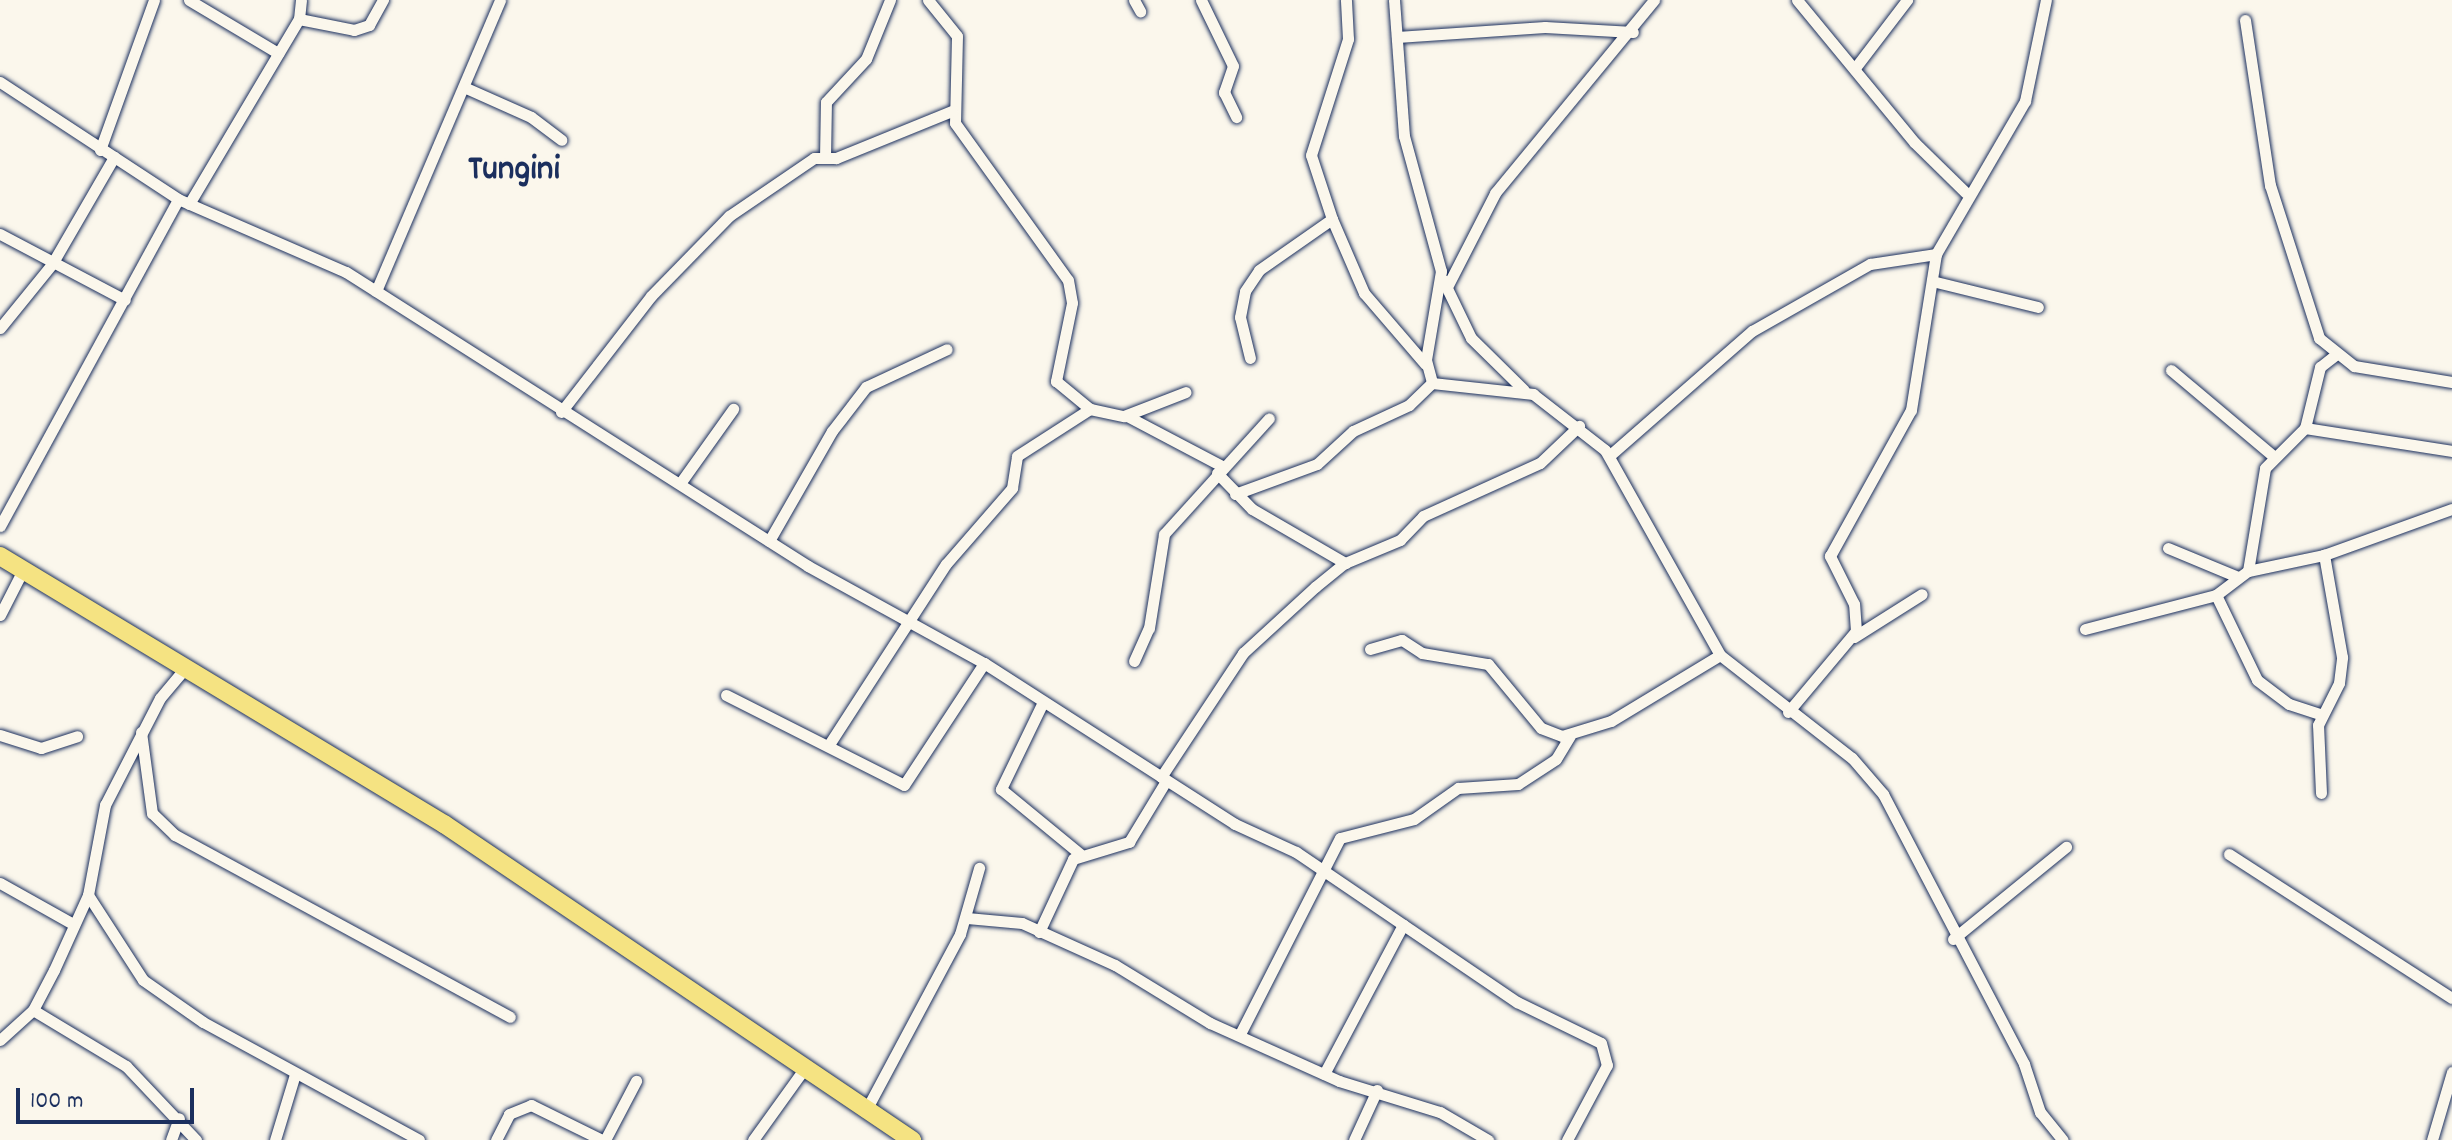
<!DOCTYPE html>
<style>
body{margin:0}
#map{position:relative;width:2452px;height:1140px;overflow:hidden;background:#fbf7ec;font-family:Dekko,sans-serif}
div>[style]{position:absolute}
.roads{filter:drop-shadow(0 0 2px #1b2f5e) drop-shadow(0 0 2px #1b2f5e)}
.street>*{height:11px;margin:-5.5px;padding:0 5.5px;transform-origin:5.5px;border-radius:5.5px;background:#fbf7ec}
.primary>*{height:18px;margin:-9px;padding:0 9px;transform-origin:9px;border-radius:9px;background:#f5e382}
span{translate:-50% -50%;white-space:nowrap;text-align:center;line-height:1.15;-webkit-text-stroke:6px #fbf7ec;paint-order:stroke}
.quarter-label{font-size:36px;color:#1b2f5e;font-weight:700}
.scale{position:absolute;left:16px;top:1088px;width:178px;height:36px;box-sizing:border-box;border:4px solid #1b2f5e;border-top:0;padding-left:10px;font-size:24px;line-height:28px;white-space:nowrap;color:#1b2f5e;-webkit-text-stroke:6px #fbf7ec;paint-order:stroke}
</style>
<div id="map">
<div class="roads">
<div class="street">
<i style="left:189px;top:0;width:104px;rotate:30.8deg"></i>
<i style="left:928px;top:0;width:46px;rotate:51.1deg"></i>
<i style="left:957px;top:36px;width:87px;rotate:91.3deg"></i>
<i style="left:955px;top:123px;width:193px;rotate:54.3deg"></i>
<i style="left:1068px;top:280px;width:23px;rotate:80deg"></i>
<i style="left:1072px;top:303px;width:80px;rotate:101.6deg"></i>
<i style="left:1056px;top:381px;width:44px;rotate:39.5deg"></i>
<i style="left:1090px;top:409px;width:35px;rotate:12deg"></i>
<i style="left:1124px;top:416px;width:66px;rotate:-21.2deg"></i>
<i style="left:1134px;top:0;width:13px;rotate:61deg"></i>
<i style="left:1201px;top:0;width:73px;rotate:64.1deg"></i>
<i style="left:1233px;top:66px;width:28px;rotate:109deg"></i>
<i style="left:1224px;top:92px;width:28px;rotate:64deg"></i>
<i style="left:1394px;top:0;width:136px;rotate:85.8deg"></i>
<i style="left:1404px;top:136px;width:140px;rotate:74.7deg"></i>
<i style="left:1441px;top:271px;width:90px;rotate:99.6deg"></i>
<i style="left:1426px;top:360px;width:24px;rotate:75deg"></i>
<i style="left:1432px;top:383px;width:102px;rotate:6.2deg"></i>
<i style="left:1533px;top:394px;width:91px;rotate:37.9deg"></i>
<i style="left:1605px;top:450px;width:235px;rotate:60.7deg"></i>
<i style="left:1720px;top:655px;width:167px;rotate:38deg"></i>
<i style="left:1852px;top:758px;width:48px;rotate:49.3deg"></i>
<i style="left:1883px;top:794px;width:305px;rotate:62.4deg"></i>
<i style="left:2024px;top:1064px;width:51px;rotate:71.6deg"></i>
<i style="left:2040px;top:1112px;width:36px;rotate:51deg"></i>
<i style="left:1797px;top:0;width:185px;rotate:50.5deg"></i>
<i style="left:1915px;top:143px;width:71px;rotate:44.4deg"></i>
<i style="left:299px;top:19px;width:56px;rotate:11.3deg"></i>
<i style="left:354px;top:30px;width:16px;rotate:-18deg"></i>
<i style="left:369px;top:25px;width:29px;rotate:-61deg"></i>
<i style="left:2245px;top:20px;width:167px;rotate:81.4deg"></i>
<i style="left:2270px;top:185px;width:161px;rotate:72.2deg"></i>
<i style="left:2319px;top:338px;width:45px;rotate:38.7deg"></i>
<i style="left:2354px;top:366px;width:99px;rotate:9.3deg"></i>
<i style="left:1397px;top:37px;width:148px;rotate:-3.9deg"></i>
<i style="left:1545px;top:27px;width:88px;rotate:3.3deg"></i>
<i style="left:1855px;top:68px;width:86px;rotate:-52.6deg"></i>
<i style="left:0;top:82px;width:213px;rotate:33.3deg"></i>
<i style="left:178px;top:199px;width:183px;rotate:23.5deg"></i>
<i style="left:346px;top:272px;width:548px;rotate:32.47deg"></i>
<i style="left:808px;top:566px;width:201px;rotate:28.9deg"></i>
<i style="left:984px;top:663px;width:298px;rotate:32.7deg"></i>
<i style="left:1235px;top:824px;width:67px;rotate:24.7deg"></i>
<i style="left:1296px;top:852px;width:267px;rotate:34.2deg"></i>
<i style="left:1517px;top:1002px;width:93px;rotate:26deg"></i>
<i style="left:1601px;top:1043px;width:23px;rotate:75deg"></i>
<i style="left:1607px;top:1065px;width:85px;rotate:118.1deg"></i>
<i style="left:466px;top:88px;width:71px;rotate:24deg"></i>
<i style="left:531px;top:117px;width:38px;rotate:37deg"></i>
<i style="left:100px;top:150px;width:159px;rotate:-70.2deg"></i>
<i style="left:825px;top:158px;width:56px;rotate:-89deg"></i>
<i style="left:826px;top:102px;width:59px;rotate:-47.1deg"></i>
<i style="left:866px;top:59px;width:64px;rotate:-67.9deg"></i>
<i style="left:189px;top:204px;width:215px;rotate:-59.3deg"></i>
<i style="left:299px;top:19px;width:19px;rotate:-84deg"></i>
<i style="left:1332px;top:219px;width:81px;rotate:66.6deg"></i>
<i style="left:1364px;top:293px;width:94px;rotate:49.3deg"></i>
<i style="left:0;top:234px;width:141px;rotate:27.8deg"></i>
<i style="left:1443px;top:280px;width:64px;rotate:64.2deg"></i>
<i style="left:1471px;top:338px;width:74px;rotate:44.5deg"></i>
<i style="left:1932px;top:281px;width:109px;rotate:13.8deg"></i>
<i style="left:1447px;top:287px;width:106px;rotate:-62.9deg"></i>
<i style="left:1495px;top:193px;width:250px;rotate:-50.5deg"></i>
<i style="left:376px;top:291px;width:316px;rotate:-66.9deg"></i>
<i style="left:0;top:328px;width:82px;rotate:-50.9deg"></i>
<i style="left:52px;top:264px;width:124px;rotate:-59.9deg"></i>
<i style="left:1250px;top:358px;width:42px;rotate:-103.7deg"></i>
<i style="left:1240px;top:317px;width:26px;rotate:-79deg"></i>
<i style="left:1245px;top:291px;width:25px;rotate:-56deg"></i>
<i style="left:1259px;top:270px;width:89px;rotate:-34.9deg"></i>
<i style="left:1332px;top:219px;width:67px;rotate:-108.2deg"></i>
<i style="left:1311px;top:155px;width:122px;rotate:-72.3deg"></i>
<i style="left:1348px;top:39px;width:39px;rotate:-93deg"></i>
<i style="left:2171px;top:370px;width:132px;rotate:40.1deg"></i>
<i style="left:561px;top:412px;width:147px;rotate:-52.2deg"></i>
<i style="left:651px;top:296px;width:112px;rotate:-45.7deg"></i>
<i style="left:729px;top:216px;width:103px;rotate:-34.3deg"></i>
<i style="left:814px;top:158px;width:22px"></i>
<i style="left:836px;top:158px;width:125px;rotate:-22.1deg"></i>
<i style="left:1127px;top:416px;width:107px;rotate:27.8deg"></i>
<i style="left:2305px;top:428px;width:149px;rotate:8.9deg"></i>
<i style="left:1609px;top:456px;width:190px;rotate:-41.2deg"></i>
<i style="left:1752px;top:331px;width:136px;rotate:-29.6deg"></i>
<i style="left:1870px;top:264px;width:67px;rotate:-8.6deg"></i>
<i style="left:1217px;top:473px;width:50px;rotate:45.8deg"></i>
<i style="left:1252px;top:509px;width:108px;rotate:30.1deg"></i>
<i style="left:681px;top:482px;width:90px;rotate:-54.5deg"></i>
<i style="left:1235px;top:494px;width:87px;rotate:-20.1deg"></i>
<i style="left:1317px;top:464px;width:49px;rotate:-42.5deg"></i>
<i style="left:1353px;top:431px;width:62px;rotate:-24.9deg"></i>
<i style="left:1409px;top:405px;width:32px;rotate:-44deg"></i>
<i style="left:0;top:526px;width:372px;rotate:-61.4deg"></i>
<i style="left:769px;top:541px;width:127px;rotate:-60.2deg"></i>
<i style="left:832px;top:431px;width:56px;rotate:-52.3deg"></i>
<i style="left:866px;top:387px;width:89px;rotate:-25.1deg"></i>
<i style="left:2168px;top:548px;width:76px;rotate:22.5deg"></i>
<i style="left:2248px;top:571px;width:78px;rotate:-11.9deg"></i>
<i style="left:2324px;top:555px;width:136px;rotate:-19.8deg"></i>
<i style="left:2216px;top:595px;width:94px;rotate:64.2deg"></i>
<i style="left:2257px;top:680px;width:40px;rotate:37deg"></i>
<i style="left:2289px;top:704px;width:33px;rotate:18deg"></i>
<i style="left:0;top:615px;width:51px;rotate:-62.9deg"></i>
<i style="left:2085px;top:629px;width:135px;rotate:-14.5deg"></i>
<i style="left:2216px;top:595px;width:40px;rotate:-37deg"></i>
<i style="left:2248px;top:571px;width:104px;rotate:-80.6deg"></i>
<i style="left:2265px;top:468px;width:57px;rotate:-45deg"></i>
<i style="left:2305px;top:428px;width:63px;rotate:-76.2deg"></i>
<i style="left:2320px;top:367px;width:18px;rotate:-38deg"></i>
<i style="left:1854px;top:637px;width:80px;rotate:-32.3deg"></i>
<i style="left:1370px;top:649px;width:33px;rotate:-16deg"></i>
<i style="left:1402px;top:640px;width:24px;rotate:33deg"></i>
<i style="left:1422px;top:653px;width:67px;rotate:9.5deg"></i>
<i style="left:1488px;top:664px;width:83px;rotate:50.4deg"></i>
<i style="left:1541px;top:728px;width:22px;rotate:21deg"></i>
<i style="left:1562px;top:736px;width:51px;rotate:-17deg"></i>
<i style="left:1611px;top:721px;width:127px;rotate:-31.2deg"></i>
<i style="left:1134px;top:661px;width:36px;rotate:-66deg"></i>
<i style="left:1149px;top:628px;width:95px;rotate:-80.9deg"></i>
<i style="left:1164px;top:534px;width:156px;rotate:-47.8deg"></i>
<i style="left:726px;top:695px;width:199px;rotate:26.8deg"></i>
<i style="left:904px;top:785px;width:146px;rotate:-56.7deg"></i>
<i style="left:1043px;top:702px;width:97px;rotate:115.8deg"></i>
<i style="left:1001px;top:789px;width:102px;rotate:39.4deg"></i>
<i style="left:1788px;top:712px;width:106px;rotate:-50deg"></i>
<i style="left:1856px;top:631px;width:27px;rotate:-94deg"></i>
<i style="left:1854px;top:604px;width:54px;rotate:-116.6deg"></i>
<i style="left:1830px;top:556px;width:167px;rotate:-61deg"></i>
<i style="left:1911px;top:410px;width:158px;rotate:-80.9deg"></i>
<i style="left:1936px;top:254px;width:177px;rotate:-59.8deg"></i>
<i style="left:2025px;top:101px;width:103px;rotate:-78.3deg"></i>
<i style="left:141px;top:732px;width:82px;rotate:82.3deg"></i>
<i style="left:152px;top:813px;width:32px;rotate:44deg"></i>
<i style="left:175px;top:835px;width:381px;rotate:28.5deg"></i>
<i style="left:0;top:735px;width:43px;rotate:17.6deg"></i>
<i style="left:41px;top:748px;width:38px;rotate:-18deg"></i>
<i style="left:830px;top:743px;width:213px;rotate:-57.1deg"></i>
<i style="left:946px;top:564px;width:101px;rotate:-49deg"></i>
<i style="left:1012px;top:488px;width:32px;rotate:-81deg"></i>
<i style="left:1017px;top:456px;width:87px;rotate:-32.8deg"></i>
<i style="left:1161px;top:777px;width:149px;rotate:-56.5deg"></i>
<i style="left:1243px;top:653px;width:98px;rotate:-42.5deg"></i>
<i style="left:1315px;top:587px;width:38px;rotate:-39deg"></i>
<i style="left:1345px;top:563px;width:60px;rotate:-22.7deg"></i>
<i style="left:1400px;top:540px;width:33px;rotate:-46deg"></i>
<i style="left:1423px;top:516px;width:128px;rotate:-24.4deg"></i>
<i style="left:1540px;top:463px;width:54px;rotate:-43.5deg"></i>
<i style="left:2321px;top:793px;width:68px;rotate:-92.5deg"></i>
<i style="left:2318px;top:725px;width:47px;rotate:-63.4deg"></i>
<i style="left:2339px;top:683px;width:26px;rotate:-83deg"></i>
<i style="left:2342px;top:657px;width:104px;rotate:-100deg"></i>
<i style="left:2229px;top:854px;width:265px;rotate:32.9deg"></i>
<i style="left:0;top:883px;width:84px;rotate:29.3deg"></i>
<i style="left:88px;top:895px;width:101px;rotate:57.1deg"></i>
<i style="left:143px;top:980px;width:73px;rotate:35deg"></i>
<i style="left:203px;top:1022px;width:246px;rotate:28.6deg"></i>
<i style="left:967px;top:918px;width:55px;rotate:5.2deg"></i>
<i style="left:1022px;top:923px;width:102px;rotate:24.3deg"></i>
<i style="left:1115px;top:965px;width:111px;rotate:31.4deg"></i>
<i style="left:1210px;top:1023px;width:141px;rotate:24.2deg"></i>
<i style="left:1339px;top:1081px;width:106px;rotate:17.1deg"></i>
<i style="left:1440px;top:1112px;width:56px;rotate:30.3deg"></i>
<i style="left:1039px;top:932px;width:81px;rotate:-65deg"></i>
<i style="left:1073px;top:859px;width:59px;rotate:-16.9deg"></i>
<i style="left:1129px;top:842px;width:71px;rotate:-58.8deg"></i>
<i style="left:1953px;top:939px;width:146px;rotate:-39.2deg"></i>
<i style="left:33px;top:1010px;width:109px;rotate:31.1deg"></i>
<i style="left:126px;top:1066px;width:102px;rotate:46.6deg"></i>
<i style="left:1240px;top:1034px;width:220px;rotate:-63deg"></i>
<i style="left:1340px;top:838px;width:76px;rotate:-14.4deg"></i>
<i style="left:1414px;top:819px;width:54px;rotate:-35.2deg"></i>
<i style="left:1458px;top:788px;width:60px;rotate:-3.8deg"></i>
<i style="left:1518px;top:784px;width:45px;rotate:-33.3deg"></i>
<i style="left:1556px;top:759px;width:27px;rotate:-59deg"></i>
<i style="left:0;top:1040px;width:45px;rotate:-42.3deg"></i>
<i style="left:33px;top:1010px;width:45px;rotate:-62.3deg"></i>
<i style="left:54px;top:970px;width:82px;rotate:-65.6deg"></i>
<i style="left:88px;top:895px;width:92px;rotate:-79.3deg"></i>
<i style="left:105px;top:805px;width:120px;rotate:-62.8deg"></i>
<i style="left:160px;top:698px;width:40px;rotate:-50deg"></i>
<i style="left:1324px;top:1074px;width:169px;rotate:-62.1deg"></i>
<i style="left:865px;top:1112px;width:202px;rotate:-61.9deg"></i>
<i style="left:960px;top:934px;width:69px;rotate:-73.9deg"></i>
<i style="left:171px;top:1140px;width:23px;rotate:-70deg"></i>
<i style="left:275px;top:1140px;width:69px;rotate:-73.1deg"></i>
<i style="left:496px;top:1140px;width:29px;rotate:-63deg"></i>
<i style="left:509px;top:1114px;width:24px;rotate:-22deg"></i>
<i style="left:531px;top:1105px;width:79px;rotate:26.2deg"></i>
<i style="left:605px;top:1140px;width:67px;rotate:-62.3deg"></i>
<i style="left:753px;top:1140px;width:87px;rotate:-54.3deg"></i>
<i style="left:1354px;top:1140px;width:55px;rotate:-65.3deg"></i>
<i style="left:2432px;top:1140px;width:71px;rotate:-73.6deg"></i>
</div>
<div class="primary">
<i style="left:0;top:556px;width:519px;rotate:31.12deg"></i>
<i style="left:444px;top:824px;width:565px;rotate:34.03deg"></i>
</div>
</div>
<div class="quarter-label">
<span style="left:514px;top:172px">Tungini</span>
</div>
<div class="scale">100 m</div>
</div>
